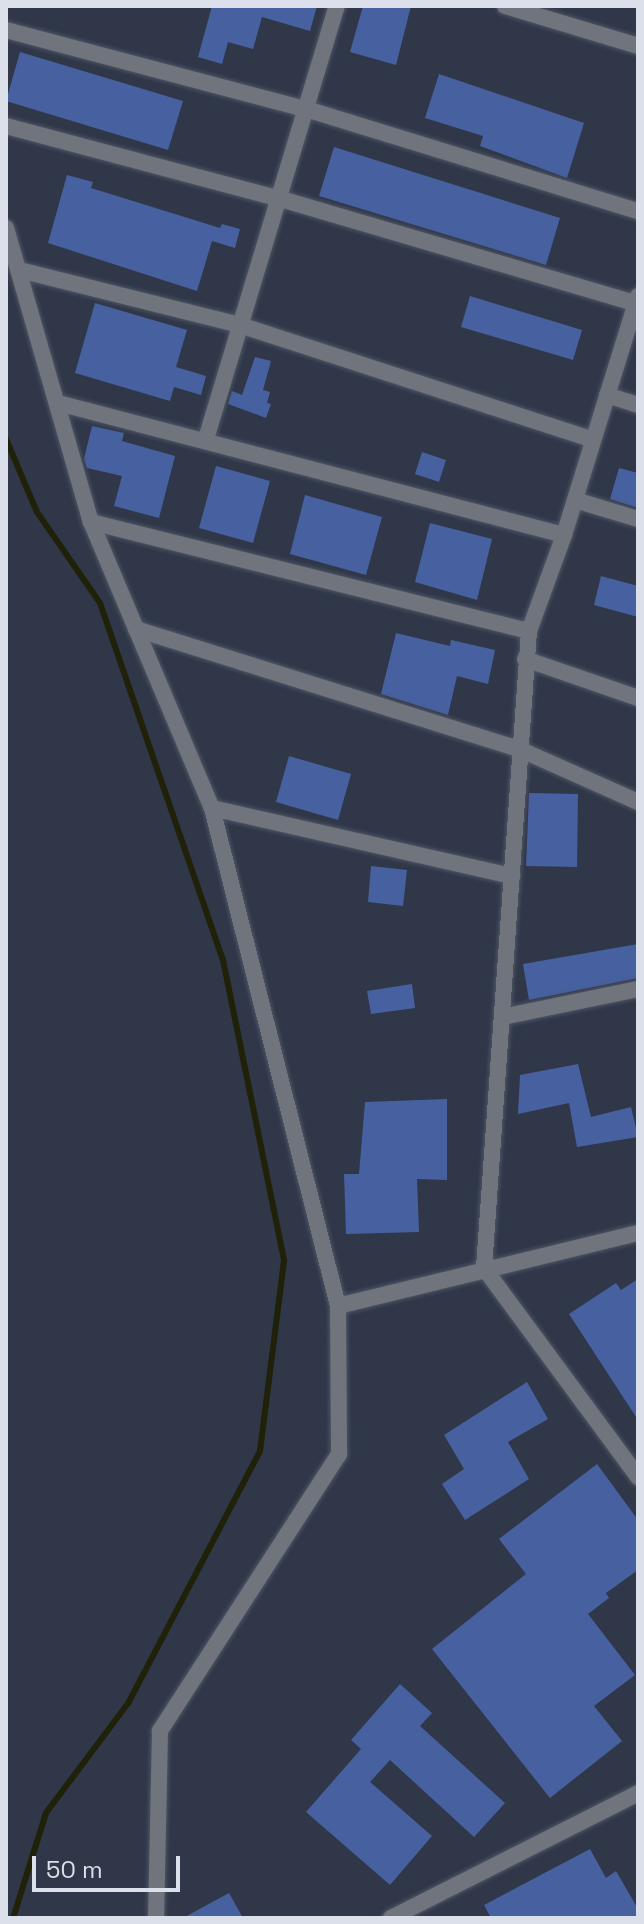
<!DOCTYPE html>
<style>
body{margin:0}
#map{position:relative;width:644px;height:1924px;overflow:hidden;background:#2f3748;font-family:"Space Grotesk",sans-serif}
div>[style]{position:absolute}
.stream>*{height:6px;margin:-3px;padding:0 3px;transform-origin:3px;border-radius:3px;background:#1f2208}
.building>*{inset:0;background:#4761a0}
.roads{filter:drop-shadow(0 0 2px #4e5565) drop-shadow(0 0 2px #4e5565)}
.minor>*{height:16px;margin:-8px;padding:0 8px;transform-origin:8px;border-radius:8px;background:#70747d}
span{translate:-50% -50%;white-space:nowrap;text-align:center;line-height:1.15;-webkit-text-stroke:8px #2f3748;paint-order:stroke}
.frame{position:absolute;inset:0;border:8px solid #dbe0eb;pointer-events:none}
.scale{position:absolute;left:32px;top:1856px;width:148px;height:36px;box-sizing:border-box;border:4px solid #dbe0eb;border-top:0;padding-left:10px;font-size:24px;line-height:28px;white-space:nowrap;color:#dbe0eb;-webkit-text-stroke:6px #2f3748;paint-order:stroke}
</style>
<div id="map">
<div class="stream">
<i style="left:6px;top:439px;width:79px;rotate:67deg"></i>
<i style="left:37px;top:512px;width:111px;rotate:55.3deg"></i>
<i style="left:100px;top:603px;width:378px;rotate:71deg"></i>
<i style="left:223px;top:960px;width:307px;rotate:78.5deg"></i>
<i style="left:284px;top:1261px;width:192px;rotate:97.2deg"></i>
<i style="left:260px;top:1451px;width:283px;rotate:117.6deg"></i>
<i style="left:129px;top:1702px;width:139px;rotate:126.8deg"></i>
<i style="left:46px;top:1813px;width:110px;rotate:107.4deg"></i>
</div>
<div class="building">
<i style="clip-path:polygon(212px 6px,317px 6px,310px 31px,262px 17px,253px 49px,228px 42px,222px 64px,198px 57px)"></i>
<i style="clip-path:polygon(363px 6px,411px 6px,396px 65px,350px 52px)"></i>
<i style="clip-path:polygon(20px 52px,183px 101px,168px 150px,6px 101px)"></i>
<i style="clip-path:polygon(439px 74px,584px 123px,567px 178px,480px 146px,483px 136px,425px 118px)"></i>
<i style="clip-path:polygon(334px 147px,560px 218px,546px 265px,319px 196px)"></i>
<i style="clip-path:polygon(67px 175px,93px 182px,91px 188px,220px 228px,222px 224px,240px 229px,235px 248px,212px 241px,197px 291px,48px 243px)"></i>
<i style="clip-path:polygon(470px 296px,582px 330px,573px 360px,461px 327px)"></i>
<i style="clip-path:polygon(95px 303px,187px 330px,176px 367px,206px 376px,201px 395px,174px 387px,170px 401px,75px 373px)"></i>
<i style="clip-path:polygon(255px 357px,271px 361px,263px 390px,270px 392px,267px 403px,271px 404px,266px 418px,228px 404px,232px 391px,242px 395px)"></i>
<i style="clip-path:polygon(92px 426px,124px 433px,122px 441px,175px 456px,159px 518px,114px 506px,122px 476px,87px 468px,84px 459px)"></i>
<i style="clip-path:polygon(422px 452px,446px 460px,439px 482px,415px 474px)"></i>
<i style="clip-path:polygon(216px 466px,270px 481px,253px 543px,199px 528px)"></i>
<i style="clip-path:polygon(619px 468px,638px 473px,638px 508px,610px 499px)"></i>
<i style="clip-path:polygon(305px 495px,382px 517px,366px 575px,290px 554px)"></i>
<i style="clip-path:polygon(430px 523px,492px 539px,477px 600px,415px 582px)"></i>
<i style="clip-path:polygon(601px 576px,638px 586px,638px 617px,594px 605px)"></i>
<i style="clip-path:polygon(396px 633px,450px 646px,451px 640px,495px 650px,488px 684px,457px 676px,448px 715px,381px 694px)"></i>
<i style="clip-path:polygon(289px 756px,351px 774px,338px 820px,276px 802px)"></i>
<i style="clip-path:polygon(529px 793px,578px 794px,577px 867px,526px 866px)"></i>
<i style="clip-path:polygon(371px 866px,407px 870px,403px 906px,368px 902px)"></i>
<i style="clip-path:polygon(638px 944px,638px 978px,529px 1000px,523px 964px)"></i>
<i style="clip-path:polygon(412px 984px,415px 1008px,371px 1014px,367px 991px)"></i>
<i style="clip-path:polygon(578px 1064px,591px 1117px,631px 1107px,638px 1137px,577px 1147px,569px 1103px,518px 1114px,520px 1075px)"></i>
<i style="clip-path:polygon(447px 1099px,447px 1180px,417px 1179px,419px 1232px,346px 1234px,344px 1174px,359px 1174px,365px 1102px)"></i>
<i style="clip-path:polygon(638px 1279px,638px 1420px,569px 1314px,616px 1283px,621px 1290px)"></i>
<i style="clip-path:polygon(527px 1382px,548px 1419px,508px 1442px,529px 1479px,465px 1520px,442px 1484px,464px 1469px,444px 1435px)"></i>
<i style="clip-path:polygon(597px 1464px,638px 1520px,638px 1570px,606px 1593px,609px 1598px,588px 1614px,635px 1675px,594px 1706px,622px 1741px,550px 1798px,432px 1649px,526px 1574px,499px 1539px)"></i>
<i style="clip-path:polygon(400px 1684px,432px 1713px,420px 1726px,505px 1803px,474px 1837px,390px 1760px,370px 1782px,432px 1836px,390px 1885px,306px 1812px,361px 1749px,351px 1740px)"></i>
<i style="clip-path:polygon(590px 1849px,606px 1878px,616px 1871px,638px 1909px,638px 1918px,491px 1918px,484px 1905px)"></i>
<i style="clip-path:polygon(229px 1893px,243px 1918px,183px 1918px)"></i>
</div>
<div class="roads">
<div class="minor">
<i style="left:505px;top:6px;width:139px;rotate:16.7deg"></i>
<i style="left:6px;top:30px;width:310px;rotate:14.8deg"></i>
<i style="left:306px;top:109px;width:347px;rotate:17.1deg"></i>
<i style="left:6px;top:126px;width:285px;rotate:14.9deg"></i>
<i style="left:281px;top:199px;width:372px;rotate:16.4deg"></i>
<i style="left:6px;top:228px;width:306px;rotate:73.9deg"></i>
<i style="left:91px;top:522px;width:311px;rotate:67.1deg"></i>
<i style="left:212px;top:808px;width:514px;rotate:75.8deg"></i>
<i style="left:338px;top:1306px;width:148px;rotate:89.6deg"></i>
<i style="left:339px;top:1454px;width:330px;rotate:122.9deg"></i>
<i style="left:160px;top:1731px;width:187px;rotate:91.2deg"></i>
<i style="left:19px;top:270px;width:228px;rotate:14deg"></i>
<i style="left:240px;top:325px;width:371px;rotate:18deg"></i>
<i style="left:638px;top:296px;width:250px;rotate:107.2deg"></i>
<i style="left:564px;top:535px;width:102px;rotate:110deg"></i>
<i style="left:529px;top:631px;width:639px;rotate:94.04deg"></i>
<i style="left:484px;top:1268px;width:260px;rotate:53.6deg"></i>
<i style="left:607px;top:395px;width:33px;rotate:18deg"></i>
<i style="left:58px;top:403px;width:523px;rotate:14.62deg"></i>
<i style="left:206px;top:439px;width:452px;rotate:-73.2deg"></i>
<i style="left:575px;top:500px;width:66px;rotate:16.8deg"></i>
<i style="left:91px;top:522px;width:451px;rotate:14deg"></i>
<i style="left:136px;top:629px;width:401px;rotate:17.4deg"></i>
<i style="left:519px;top:749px;width:130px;rotate:24deg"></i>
<i style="left:525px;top:659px;width:120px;rotate:19deg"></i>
<i style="left:212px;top:808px;width:308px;rotate:12.8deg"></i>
<i style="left:502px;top:1017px;width:139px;rotate:-11.6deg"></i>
<i style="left:338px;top:1306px;width:309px;rotate:-13.7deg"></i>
<i style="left:391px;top:1918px;width:277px;rotate:-26.8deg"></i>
</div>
</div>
<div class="frame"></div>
<div class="scale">50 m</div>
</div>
